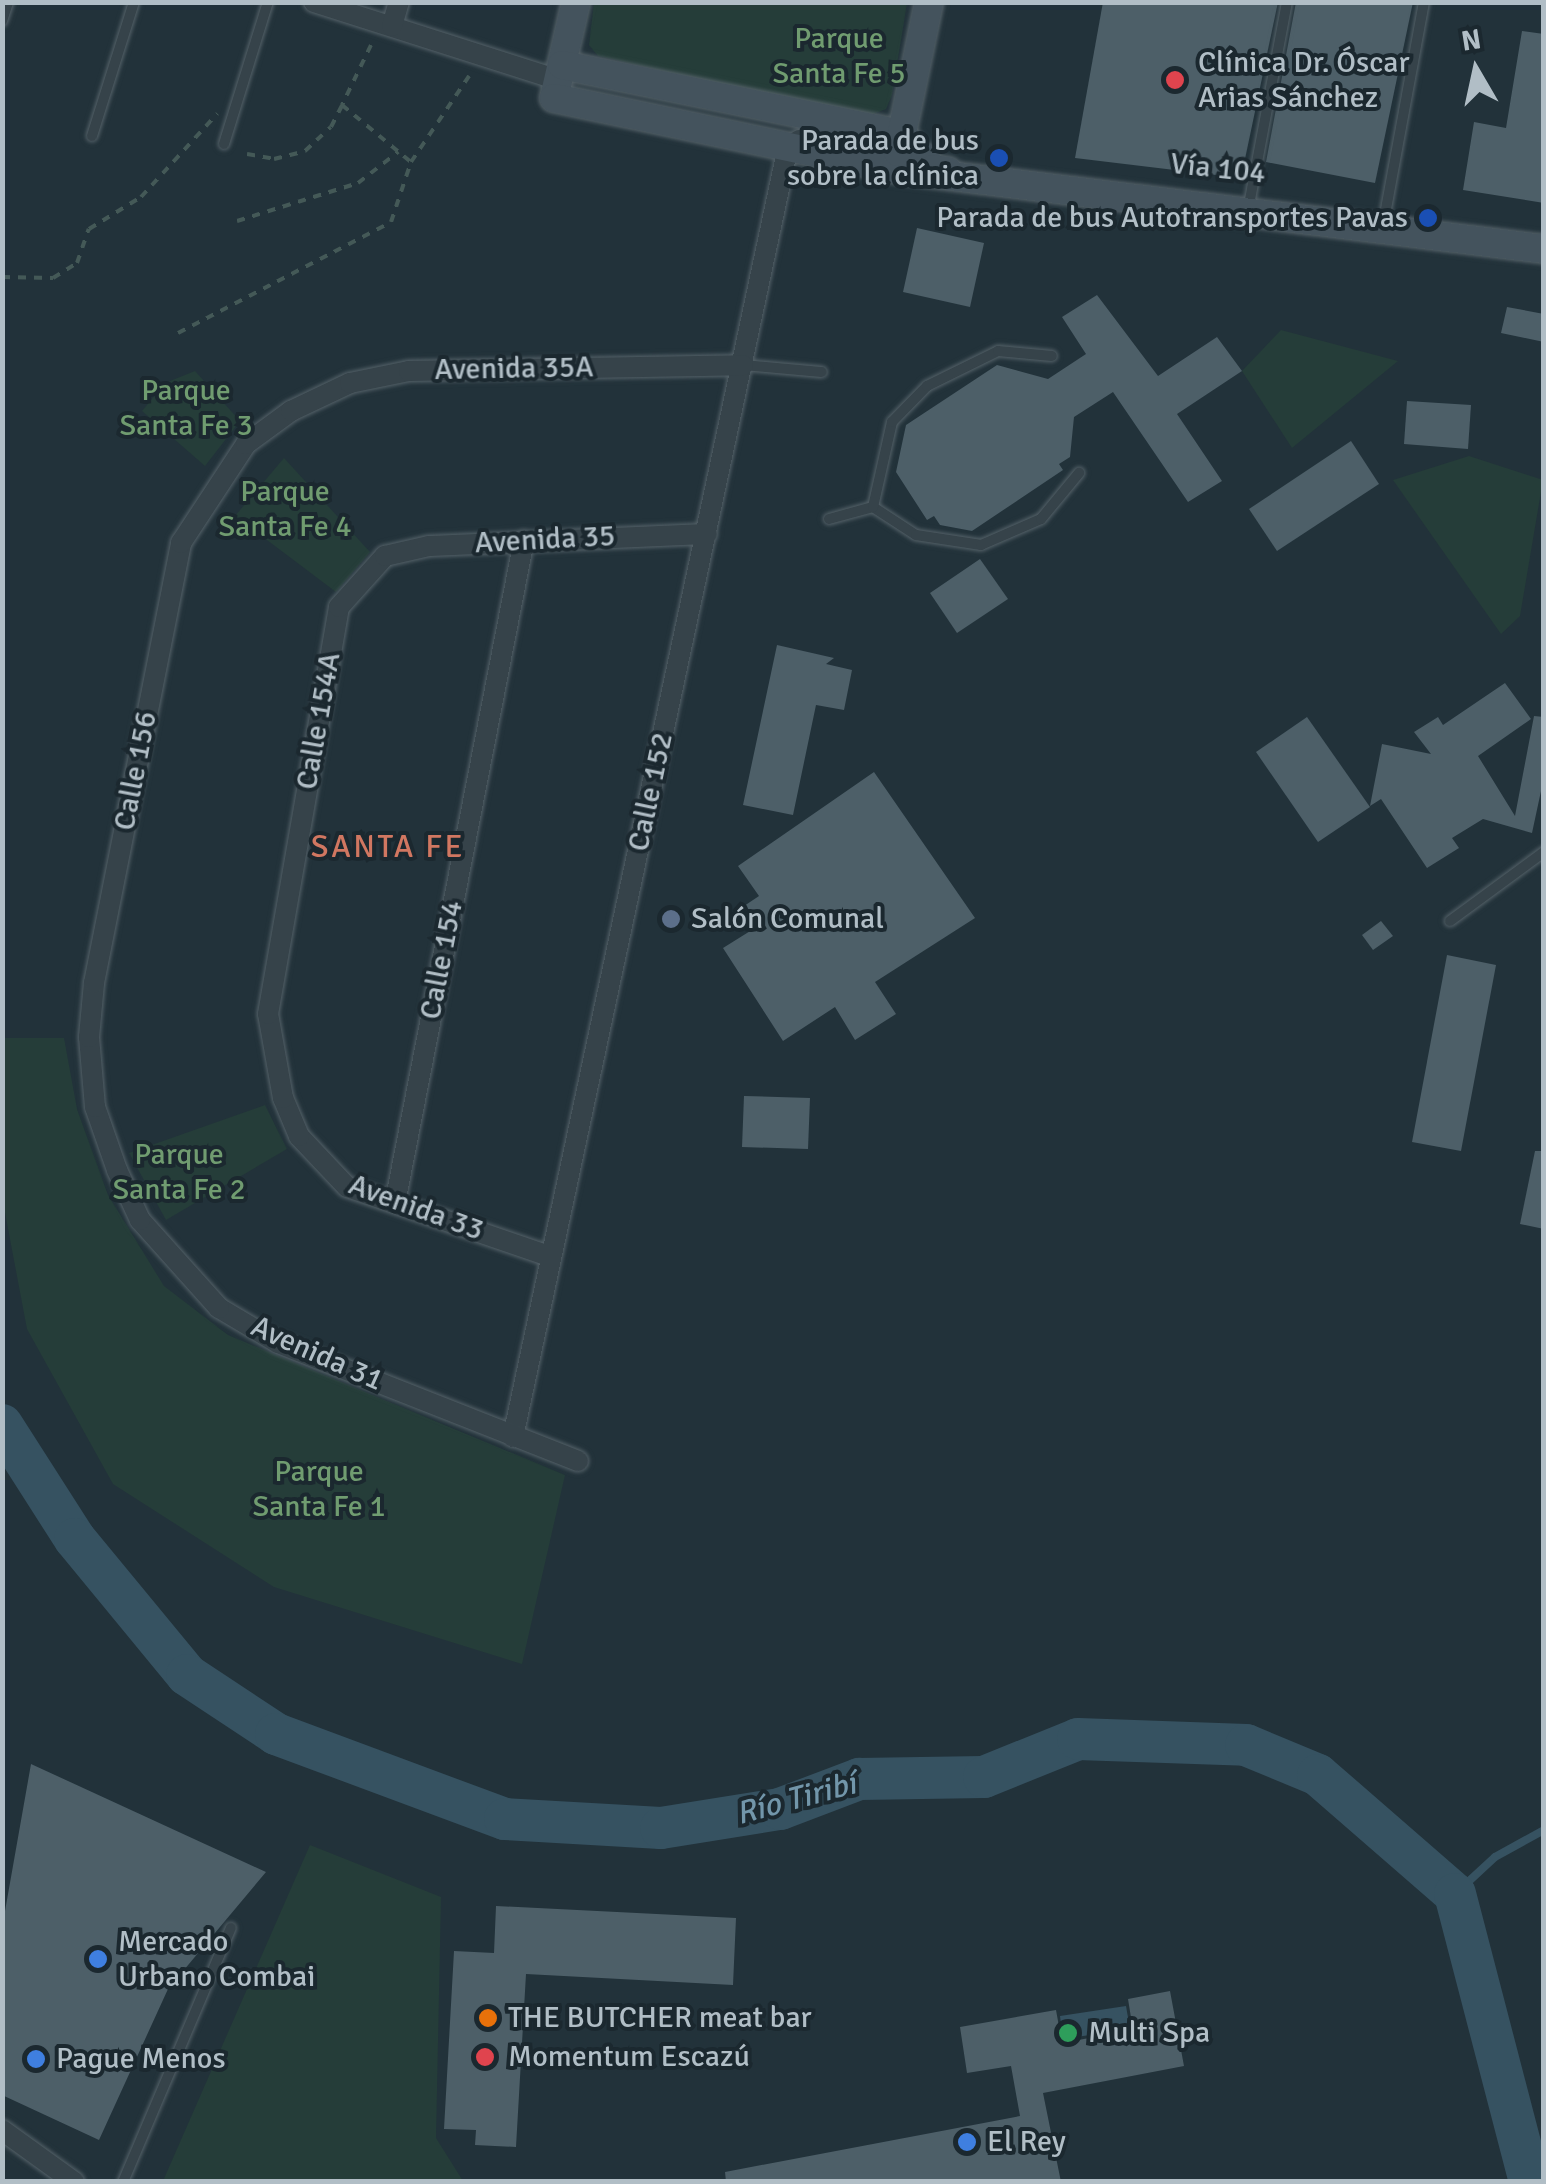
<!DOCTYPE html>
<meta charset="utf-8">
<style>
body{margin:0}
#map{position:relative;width:1546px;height:2184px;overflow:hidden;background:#22323a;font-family:Signika,sans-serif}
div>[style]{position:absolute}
.green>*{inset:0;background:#253d39}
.water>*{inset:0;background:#365261}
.stream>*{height:8px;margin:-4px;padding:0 4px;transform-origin:4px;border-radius:4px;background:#365261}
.river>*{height:42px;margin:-21px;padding:0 21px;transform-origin:21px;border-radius:21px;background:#365261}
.building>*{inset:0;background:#4d5f68}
.path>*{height:4px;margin-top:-2px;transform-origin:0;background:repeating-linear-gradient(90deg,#445957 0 8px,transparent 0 16px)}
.roads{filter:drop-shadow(0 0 2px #546168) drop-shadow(0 0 2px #546168)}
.service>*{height:10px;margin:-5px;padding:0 5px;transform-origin:5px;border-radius:5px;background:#36434a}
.minor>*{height:20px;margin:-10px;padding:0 10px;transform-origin:10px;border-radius:10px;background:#36434a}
.secondary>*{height:28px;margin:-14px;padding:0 14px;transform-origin:14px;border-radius:14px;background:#44535d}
.dots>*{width:28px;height:28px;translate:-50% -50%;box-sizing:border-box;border:5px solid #1b282f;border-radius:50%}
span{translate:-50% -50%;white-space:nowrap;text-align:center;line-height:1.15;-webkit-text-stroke:8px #1b282f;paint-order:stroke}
.park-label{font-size:30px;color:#709c70}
.poi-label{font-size:30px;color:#b1bec6}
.left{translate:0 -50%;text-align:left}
.right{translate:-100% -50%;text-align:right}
.street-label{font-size:30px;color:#b1bec6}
.neighbourhood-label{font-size:32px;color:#d17761;letter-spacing:2.5px}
.water-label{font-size:32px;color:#7296aa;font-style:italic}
.frame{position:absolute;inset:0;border:5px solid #b1bec6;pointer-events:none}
.north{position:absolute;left:1426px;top:20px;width:100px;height:100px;-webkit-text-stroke:8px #1b282f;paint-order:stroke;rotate:351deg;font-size:28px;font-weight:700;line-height:40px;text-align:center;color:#b1bec6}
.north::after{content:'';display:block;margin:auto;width:35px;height:45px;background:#b1bec6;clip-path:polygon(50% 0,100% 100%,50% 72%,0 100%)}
</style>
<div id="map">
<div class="green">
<i style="clip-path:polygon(594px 3px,907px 3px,892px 95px,886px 109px,865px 117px,598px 56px,589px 45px)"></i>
<i style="clip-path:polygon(1281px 330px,1398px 361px,1292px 448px,1242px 371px)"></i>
<i style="clip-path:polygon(195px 371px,240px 421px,205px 466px,142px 411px,165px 383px)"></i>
<i style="clip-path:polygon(1469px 456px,1543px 480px,1520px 616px,1501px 634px,1393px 480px)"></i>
<i style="clip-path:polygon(284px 458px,370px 552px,336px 592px,235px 516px)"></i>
<i style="clip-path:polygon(2px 1038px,64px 1038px,77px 1109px,108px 1195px,164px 1286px,228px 1335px,565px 1475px,522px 1664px,274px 1587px,113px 1484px,27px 1329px,3px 1202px)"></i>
<i style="clip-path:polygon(265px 1105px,287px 1149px,166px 1220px,129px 1153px)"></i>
<i style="clip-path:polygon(310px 1845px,441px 1897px,436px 2138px,463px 2181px,163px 2181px)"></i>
</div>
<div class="water">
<i style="clip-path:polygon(1126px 2006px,1130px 2029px,1063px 2039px,1060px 2016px)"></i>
</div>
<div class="stream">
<i style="left:1455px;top:1894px;width:54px;rotate:-42.8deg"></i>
<i style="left:1495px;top:1857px;width:56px;rotate:-28.9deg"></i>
</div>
<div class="river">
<i style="left:2px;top:1425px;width:135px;rotate:57.4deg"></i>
<i style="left:75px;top:1539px;width:176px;rotate:50.5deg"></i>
<i style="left:187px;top:1675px;width:107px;rotate:33.5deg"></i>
<i style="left:276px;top:1734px;width:244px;rotate:20.4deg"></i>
<i style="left:505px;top:1819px;width:156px;rotate:3.3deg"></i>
<i style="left:661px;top:1828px;width:121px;rotate:-9.1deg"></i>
<i style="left:780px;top:1809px;width:85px;rotate:-20.8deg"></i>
<i style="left:859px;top:1779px;width:125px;rotate:-0.9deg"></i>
<i style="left:984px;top:1777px;width:101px;rotate:-22deg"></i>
<i style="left:1078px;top:1739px;width:168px;rotate:2deg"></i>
<i style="left:1246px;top:1745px;width:78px;rotate:22.6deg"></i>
<i style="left:1318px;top:1775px;width:181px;rotate:41deg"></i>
<i style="left:1455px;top:1894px;width:298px;rotate:75.4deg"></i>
</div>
<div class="building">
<i style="clip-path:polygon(1103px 2px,1278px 2px,1241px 178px,1075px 158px)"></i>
<i style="clip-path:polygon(1296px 2px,1413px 2px,1375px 183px,1266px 162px)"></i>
<i style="clip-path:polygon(1522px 31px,1544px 34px,1544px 203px,1463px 190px,1474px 122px,1506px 128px)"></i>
<i style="clip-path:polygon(917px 228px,984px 243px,970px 307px,903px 292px)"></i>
<i style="clip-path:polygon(1097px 295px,1158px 376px,1217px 337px,1242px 371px,1177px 414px,1222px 481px,1188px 502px,1113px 392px,1074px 417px,1070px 457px,1059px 464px,1063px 470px,972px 531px,940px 525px,934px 516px,927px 520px,896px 472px,906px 425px,997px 365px,1048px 379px,1086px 354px,1062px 317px)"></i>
<i style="clip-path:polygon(1507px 307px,1544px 314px,1544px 342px,1501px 333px)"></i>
<i style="clip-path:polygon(1407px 401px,1471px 405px,1468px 449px,1404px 444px)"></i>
<i style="clip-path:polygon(1351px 441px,1379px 484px,1277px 551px,1249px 509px)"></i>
<i style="clip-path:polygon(980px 559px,1008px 599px,957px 633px,930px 593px)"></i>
<i style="clip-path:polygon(777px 645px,834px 658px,826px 664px,852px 670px,844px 710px,816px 705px,793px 815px,743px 805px)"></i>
<i style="clip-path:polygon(1505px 683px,1531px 719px,1478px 756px,1515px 816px,1534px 716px,1544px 717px,1544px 777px,1532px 833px,1483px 819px,1452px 838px,1459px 848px,1427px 868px,1381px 799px,1370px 806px,1382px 744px,1431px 754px,1414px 732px,1438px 717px,1443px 725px)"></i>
<i style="clip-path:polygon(1307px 717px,1370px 807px,1318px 842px,1256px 752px)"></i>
<i style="clip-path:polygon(874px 772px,975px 918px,875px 982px,896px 1014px,855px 1040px,835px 1007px,783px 1041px,723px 948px,755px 928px,741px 908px,759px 896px,738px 866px)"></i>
<i style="clip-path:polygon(1381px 921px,1393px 936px,1373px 950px,1362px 935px)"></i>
<i style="clip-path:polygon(1447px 955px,1496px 965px,1461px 1151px,1412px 1142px)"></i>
<i style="clip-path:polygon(744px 1096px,810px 1098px,808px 1149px,742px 1147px)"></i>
<i style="clip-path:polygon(1535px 1151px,1544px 1151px,1544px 1229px,1520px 1224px)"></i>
<i style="clip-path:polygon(31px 1764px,266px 1872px,168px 1989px,99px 2140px,2px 2095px,2px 1928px)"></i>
<i style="clip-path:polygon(496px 1906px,736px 1918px,733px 1985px,526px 1974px,516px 2147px,475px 2145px,476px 2130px,444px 2129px,454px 1951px,494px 1953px)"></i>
<i style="clip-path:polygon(1170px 1991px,1184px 2066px,1043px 2093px,1061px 2182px,726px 2182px,725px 2172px,1020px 2116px,1011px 2066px,967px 2073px,960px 2027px,1056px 2010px,1062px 2043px,1133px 2030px,1128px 1999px)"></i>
</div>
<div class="path">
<i style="left:371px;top:45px;width:67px;rotate:115.8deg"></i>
<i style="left:342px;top:105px;width:89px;rotate:39.6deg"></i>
<i style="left:411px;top:162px;width:104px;rotate:-56deg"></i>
<i style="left:247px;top:154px;width:27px;rotate:10deg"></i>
<i style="left:274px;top:159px;width:32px;rotate:-14deg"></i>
<i style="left:305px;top:151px;width:35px;rotate:-43deg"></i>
<i style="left:331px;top:127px;width:25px;rotate:-63deg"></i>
<i style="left:237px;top:221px;width:127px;rotate:-17.4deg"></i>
<i style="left:358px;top:183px;width:51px;rotate:-37.8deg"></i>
<i style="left:2px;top:277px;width:51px;rotate:1.1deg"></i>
<i style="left:53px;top:278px;width:28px;rotate:-32deg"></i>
<i style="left:77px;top:263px;width:36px;rotate:-71deg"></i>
<i style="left:89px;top:229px;width:61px;rotate:-31.6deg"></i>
<i style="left:141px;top:197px;width:113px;rotate:-47.5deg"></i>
<i style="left:178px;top:333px;width:240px;rotate:-27.5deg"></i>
<i style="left:391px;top:222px;width:60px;rotate:-71.6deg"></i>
</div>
<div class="roads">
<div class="service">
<i style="left:2px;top:21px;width:20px;rotate:-72deg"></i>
<i style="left:92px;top:136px;width:140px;rotate:-72.6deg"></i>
<i style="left:224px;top:144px;width:149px;rotate:-72.8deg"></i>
<i style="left:1249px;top:205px;width:207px;rotate:-79.4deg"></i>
<i style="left:1384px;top:220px;width:222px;rotate:-79.6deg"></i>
<i style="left:743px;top:365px;width:79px;rotate:5.1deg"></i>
<i style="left:873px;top:507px;width:51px;rotate:33.1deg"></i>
<i style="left:916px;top:535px;width:66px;rotate:8.7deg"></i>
<i style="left:981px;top:545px;width:65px;rotate:-23.4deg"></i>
<i style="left:1041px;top:519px;width:60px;rotate:-50.4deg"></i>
<i style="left:829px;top:519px;width:46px;rotate:-15.3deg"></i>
<i style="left:873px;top:507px;width:87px;rotate:-77.4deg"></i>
<i style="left:892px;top:422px;width:50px;rotate:-45.8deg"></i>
<i style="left:927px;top:386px;width:79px;rotate:-26.2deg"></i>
<i style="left:998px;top:351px;width:54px;rotate:5.3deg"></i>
<i style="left:1450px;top:921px;width:117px;rotate:-36.3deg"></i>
<i style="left:123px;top:2182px;width:276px;rotate:-67deg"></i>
</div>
<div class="minor">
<i style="left:314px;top:2px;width:256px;rotate:17.7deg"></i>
<i style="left:392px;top:26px;width:25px;rotate:-74deg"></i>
<i style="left:395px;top:1203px;width:675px;rotate:-78.99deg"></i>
<i style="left:549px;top:1256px;width:213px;rotate:-161.1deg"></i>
<i style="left:347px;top:1187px;width:70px;rotate:-133.3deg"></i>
<i style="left:299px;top:1136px;width:41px;rotate:-112.8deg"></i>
<i style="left:283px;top:1098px;width:85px;rotate:-100.1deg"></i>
<i style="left:268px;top:1014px;width:413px;rotate:-80.1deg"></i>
<i style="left:339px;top:607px;width:69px;rotate:-48deg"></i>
<i style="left:385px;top:556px;width:45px;rotate:-12.8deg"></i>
<i style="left:429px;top:546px;width:278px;rotate:-2.5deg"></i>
<i style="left:513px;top:1437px;width:1319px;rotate:-77.97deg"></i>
<i style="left:788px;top:147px;width:13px;rotate:-32deg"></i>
<i style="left:578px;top:1461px;width:322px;rotate:-158.5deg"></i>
<i style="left:278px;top:1343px;width:69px;rotate:-149.3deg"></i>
<i style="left:219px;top:1308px;width:118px;rotate:-131.9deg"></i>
<i style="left:140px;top:1220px;width:55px;rotate:-114.7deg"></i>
<i style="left:117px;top:1170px;width:67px;rotate:-109.2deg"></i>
<i style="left:95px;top:1107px;width:70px;rotate:-94.9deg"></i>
<i style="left:89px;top:1037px;width:54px;rotate:-84.7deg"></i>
<i style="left:94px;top:983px;width:449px;rotate:-78.8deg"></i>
<i style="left:181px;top:543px;width:118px;rotate:-56.7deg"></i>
<i style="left:246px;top:444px;width:56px;rotate:-36.3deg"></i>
<i style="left:291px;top:411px;width:65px;rotate:-25.4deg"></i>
<i style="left:350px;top:383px;width:60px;rotate:-11.5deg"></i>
<i style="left:409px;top:371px;width:334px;rotate:-1deg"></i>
<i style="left:2px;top:2130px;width:89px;rotate:35.8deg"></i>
</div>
<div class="secondary">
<i style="left:576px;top:2px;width:98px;rotate:102.9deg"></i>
<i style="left:554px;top:98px;width:347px;rotate:11.8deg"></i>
<i style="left:894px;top:169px;width:655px;rotate:7.02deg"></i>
<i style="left:562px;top:65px;width:347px;rotate:11.5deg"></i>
<i style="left:902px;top:134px;width:47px;rotate:48.5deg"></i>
<i style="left:933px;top:169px;width:15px;rotate:8deg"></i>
<i style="left:898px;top:152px;width:153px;rotate:-78.3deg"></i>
</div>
</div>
<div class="dots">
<i style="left:1175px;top:80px;background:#e0444e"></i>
<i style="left:999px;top:158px;background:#1a4fb4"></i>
<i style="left:1428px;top:218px;background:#1a4fb4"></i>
<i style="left:671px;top:919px;background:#5c6f8a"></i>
<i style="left:98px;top:1959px;background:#3f7fe0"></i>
<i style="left:488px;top:2018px;background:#e8710a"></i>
<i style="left:1068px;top:2033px;background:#2e9e5b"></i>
<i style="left:485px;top:2057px;background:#e0444e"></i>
<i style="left:36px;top:2059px;background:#3f7fe0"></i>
<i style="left:967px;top:2142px;background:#3f7fe0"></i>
</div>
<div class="park-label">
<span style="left:839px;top:56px">Parque<br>Santa Fe 5</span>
<span style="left:186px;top:408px">Parque<br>Santa Fe 3</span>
<span style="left:285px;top:509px">Parque<br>Santa Fe 4</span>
<span style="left:179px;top:1172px">Parque<br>Santa Fe 2</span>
<span style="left:319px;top:1489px">Parque<br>Santa Fe 1</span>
</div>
<div class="poi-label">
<span class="left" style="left:1198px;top:80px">Clínica Dr. Óscar<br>Arias Sánchez</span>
<span class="right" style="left:979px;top:158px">Parada de bus<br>sobre la clínica</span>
<span class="right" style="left:1408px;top:218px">Parada de bus Autotransportes Pavas</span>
<span class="left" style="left:691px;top:919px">Salón Comunal</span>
<span class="left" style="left:118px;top:1959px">Mercado<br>Urbano Combai</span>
<span class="left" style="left:508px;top:2018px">THE BUTCHER meat bar</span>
<span class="left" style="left:1088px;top:2033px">Multi Spa</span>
<span class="left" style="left:508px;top:2057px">Momentum Escazú</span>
<span class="left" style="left:56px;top:2059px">Pague Menos</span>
<span class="left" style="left:987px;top:2142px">El Rey</span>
</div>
<div class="street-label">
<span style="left:1218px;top:169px;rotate:6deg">Vía 104</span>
<span style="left:514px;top:369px;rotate:-1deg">Avenida 35A</span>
<span style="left:545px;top:540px;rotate:-3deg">Avenida 35</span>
<span style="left:319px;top:721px;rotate:-80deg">Calle 154A</span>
<span style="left:136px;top:771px;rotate:-79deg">Calle 156</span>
<span style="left:651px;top:792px;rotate:-78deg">Calle 152</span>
<span style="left:442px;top:960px;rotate:-79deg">Calle 154</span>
<span style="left:416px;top:1208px;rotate:20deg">Avenida 33</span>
<span style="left:317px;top:1354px;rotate:24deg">Avenida 31</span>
</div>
<div class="neighbourhood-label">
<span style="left:388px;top:847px">SANTA FE</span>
</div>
<div class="water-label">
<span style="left:796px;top:1799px;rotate:-15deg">Río Tiribí</span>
</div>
<div class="frame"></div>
<div class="north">N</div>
</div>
